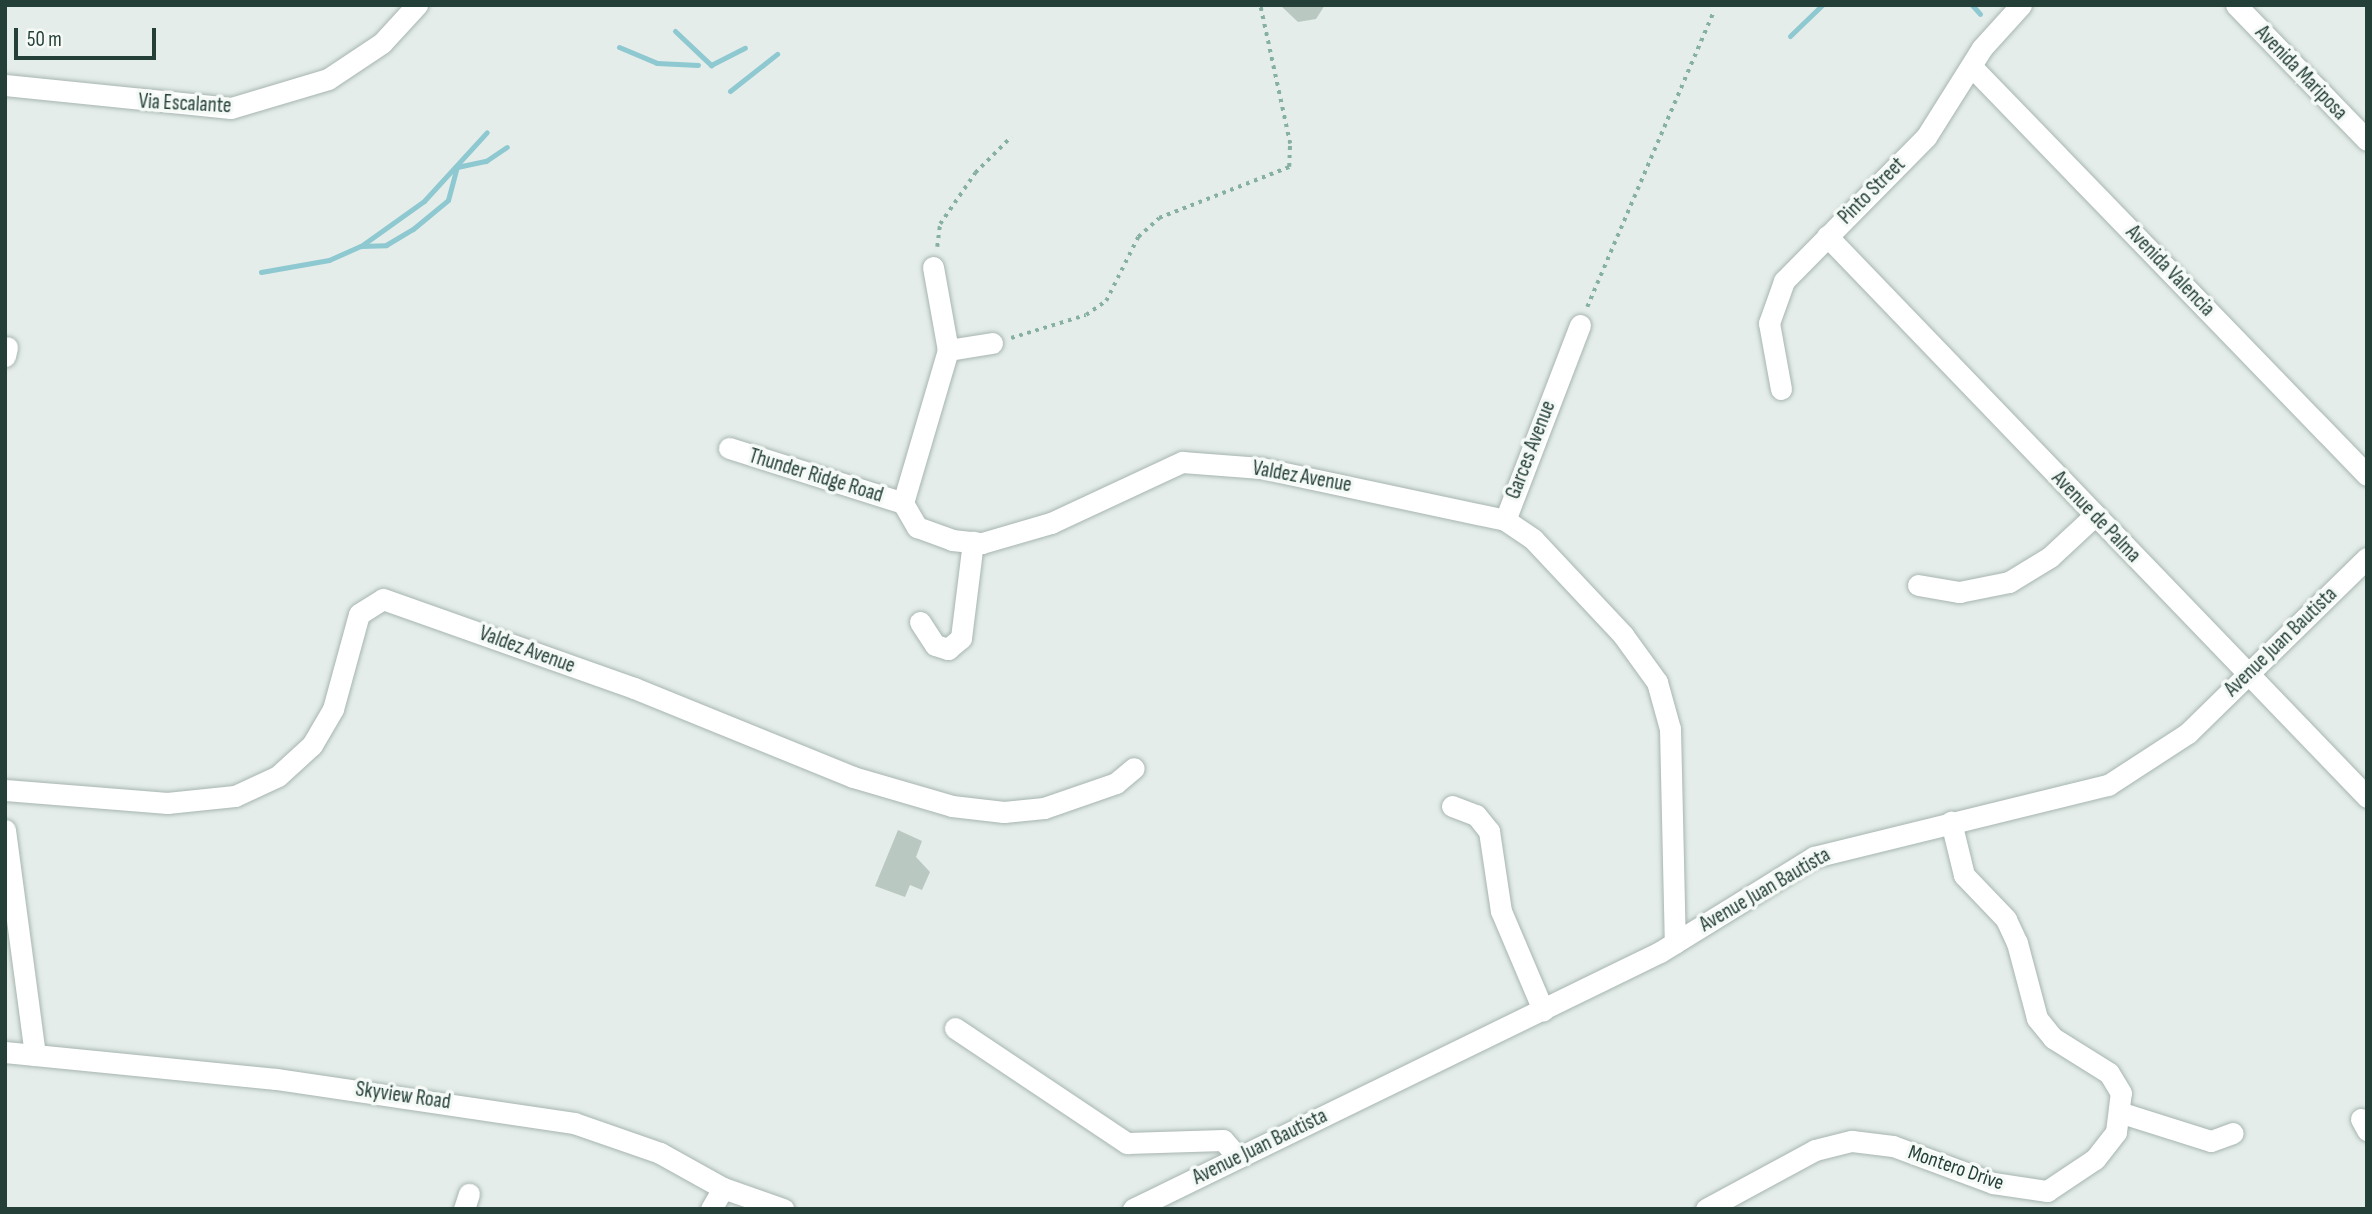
<!DOCTYPE html>
<style>
body{margin:0}
#map{position:relative;width:2372px;height:1214px;overflow:hidden;background:#e4ede9;font-family:"Sofia Sans Condensed",sans-serif}
div>[style]{position:absolute}
.stream>*{height:5px;margin:-2.5px;padding:0 2.5px;transform-origin:2.5px;border-radius:2.5px;background:#8ec8d0}
.building>*{inset:0;background:#bac8c2}
.path>*{height:3.5px;margin-top:-1.75px;transform-origin:0;background:repeating-linear-gradient(90deg,#86b0a2 0 3.5px,transparent 0 8.5px)}
.roads{filter:drop-shadow(0 0 2px #a7b5b0) drop-shadow(0 0 2px #a7b5b0)}
.minor>*{height:21px;margin:-10.5px;padding:0 10.5px;transform-origin:10.5px;border-radius:10.5px;background:#fff}
span{translate:-50% -50%;white-space:nowrap;text-align:center;line-height:1.15;-webkit-text-stroke:7px #f5faf7;paint-order:stroke}
.street-label{font-size:21px;color:#243f37}
.frame{position:absolute;inset:0;border:7px solid #243f37;pointer-events:none}
.scale{position:absolute;left:14px;top:28px;width:142px;height:32px;box-sizing:border-box;border:4px solid #243f37;border-top:0;padding-left:9px;font-size:21px;line-height:24px;white-space:nowrap;color:#243f37;-webkit-text-stroke:5px #f5faf7;paint-order:stroke}
</style>
<div id="map">
<div class="stream">
<i style="left:1972px;top:5px;width:12px;rotate:48deg"></i>
<i style="left:675px;top:31px;width:50px;rotate:43.4deg"></i>
<i style="left:711px;top:65px;width:38px;rotate:-27deg"></i>
<i style="left:1790px;top:36px;width:45px;rotate:-44.1deg"></i>
<i style="left:619px;top:47px;width:41px;rotate:22.8deg"></i>
<i style="left:657px;top:63px;width:41px;rotate:2.8deg"></i>
<i style="left:730px;top:91px;width:60px;rotate:-38.2deg"></i>
<i style="left:361px;top:246px;width:25px;rotate:-2deg"></i>
<i style="left:386px;top:245px;width:31px;rotate:-31deg"></i>
<i style="left:413px;top:229px;width:45px;rotate:-39.6deg"></i>
<i style="left:448px;top:200px;width:34px;rotate:-75deg"></i>
<i style="left:457px;top:167px;width:30px;rotate:-12deg"></i>
<i style="left:486px;top:161px;width:25px;rotate:-34deg"></i>
<i style="left:261px;top:272px;width:69px;rotate:-10deg"></i>
<i style="left:329px;top:260px;width:35px;rotate:-24deg"></i>
<i style="left:361px;top:246px;width:77px;rotate:-35.5deg"></i>
<i style="left:424px;top:201px;width:93px;rotate:-47.6deg"></i>
</div>
<div class="building">
<i style="clip-path:polygon(1280px 5px,1325px 5px,1316px 19px,1298px 22px)"></i>
<i style="clip-path:polygon(898px 830px,922px 841px,916px 857px,930px 872px,922px 890px,910px 885px,905px 897px,875px 886px)"></i>
</div>
<div class="path">
<i style="left:937px;top:247px;width:23px;rotate:-83deg"></i>
<i style="left:940px;top:224px;width:62px;rotate:-55.5deg"></i>
<i style="left:975px;top:173px;width:51px;rotate:-45deg"></i>
<i style="left:1587px;top:307px;width:322px;rotate:-66.8deg"></i>
<i style="left:1011px;top:338px;width:78px;rotate:-17deg"></i>
<i style="left:1086px;top:315px;width:24px;rotate:-35deg"></i>
<i style="left:1106px;top:301px;width:72px;rotate:-63.4deg"></i>
<i style="left:1138px;top:237px;width:28px;rotate:-42deg"></i>
<i style="left:1159px;top:218px;width:140px;rotate:-21.4deg"></i>
<i style="left:1289px;top:167px;width:23px;rotate:-88deg"></i>
<i style="left:1290px;top:144px;width:142px;rotate:-102.2deg"></i>
</div>
<div class="roads">
<div class="minor">
<i style="left:2236px;top:5px;width:188px;rotate:45.9deg"></i>
<i style="left:1972px;top:67px;width:568px;rotate:45.93deg"></i>
<i style="left:5px;top:85px;width:227px;rotate:5.8deg"></i>
<i style="left:231px;top:108px;width:101px;rotate:-16.6deg"></i>
<i style="left:328px;top:79px;width:65px;rotate:-33.7deg"></i>
<i style="left:382px;top:43px;width:52px;rotate:-47.4deg"></i>
<i style="left:1827px;top:236px;width:779px;rotate:46.09deg"></i>
<i style="left:933px;top:267px;width:84px;rotate:79.8deg"></i>
<i style="left:1580px;top:325px;width:209px;rotate:111deg"></i>
<i style="left:1505px;top:520px;width:34px;rotate:34deg"></i>
<i style="left:1533px;top:539px;width:132px;rotate:46.8deg"></i>
<i style="left:1623px;top:635px;width:58px;rotate:54.1deg"></i>
<i style="left:1657px;top:682px;width:49px;rotate:74.5deg"></i>
<i style="left:1670px;top:729px;width:214px;rotate:88.7deg"></i>
<i style="left:992px;top:343px;width:45px;rotate:171deg"></i>
<i style="left:948px;top:350px;width:159px;rotate:106.4deg"></i>
<i style="left:903px;top:503px;width:28px;rotate:60deg"></i>
<i style="left:917px;top:527px;width:37px;rotate:20deg"></i>
<i style="left:952px;top:540px;width:30px;rotate:6deg"></i>
<i style="left:982px;top:543px;width:72px;rotate:-16.2deg"></i>
<i style="left:1051px;top:523px;width:145px;rotate:-25deg"></i>
<i style="left:1182px;top:462px;width:79px;rotate:4.3deg"></i>
<i style="left:1261px;top:468px;width:249px;rotate:12deg"></i>
<i style="left:5px;top:356px;width:9px;rotate:-77deg"></i>
<i style="left:1781px;top:389px;width:67px;rotate:-100.3deg"></i>
<i style="left:1769px;top:323px;width:45px;rotate:-70.3deg"></i>
<i style="left:1784px;top:281px;width:202px;rotate:-45.4deg"></i>
<i style="left:1926px;top:137px;width:105px;rotate:-57.8deg"></i>
<i style="left:1982px;top:48px;width:58px;rotate:-47.8deg"></i>
<i style="left:729px;top:448px;width:182px;rotate:17.5deg"></i>
<i style="left:1918px;top:585px;width:42px;rotate:9.7deg"></i>
<i style="left:1959px;top:592px;width:51px;rotate:-11.3deg"></i>
<i style="left:2009px;top:582px;width:48px;rotate:-31.4deg"></i>
<i style="left:2050px;top:557px;width:62px;rotate:-43deg"></i>
<i style="left:920px;top:622px;width:27px;rotate:57deg"></i>
<i style="left:935px;top:645px;width:14px;rotate:17deg"></i>
<i style="left:948px;top:649px;width:17px;rotate:-40deg"></i>
<i style="left:961px;top:638px;width:97px;rotate:-82.9deg"></i>
<i style="left:5px;top:790px;width:163px;rotate:4.6deg"></i>
<i style="left:167px;top:803px;width:68px;rotate:-5.9deg"></i>
<i style="left:235px;top:796px;width:47px;rotate:-24.9deg"></i>
<i style="left:278px;top:776px;width:46px;rotate:-42.4deg"></i>
<i style="left:312px;top:745px;width:42px;rotate:-59.7deg"></i>
<i style="left:333px;top:709px;width:98px;rotate:-74.7deg"></i>
<i style="left:359px;top:614px;width:28px;rotate:-32deg"></i>
<i style="left:383px;top:599px;width:266px;rotate:19.5deg"></i>
<i style="left:634px;top:688px;width:236px;rotate:22.1deg"></i>
<i style="left:853px;top:777px;width:103px;rotate:16.3deg"></i>
<i style="left:952px;top:806px;width:52px;rotate:6.6deg"></i>
<i style="left:1004px;top:812px;width:40px;rotate:-5.7deg"></i>
<i style="left:1044px;top:808px;width:76px;rotate:-19.1deg"></i>
<i style="left:1116px;top:783px;width:23px;rotate:-40deg"></i>
<i style="left:1452px;top:806px;width:26px;rotate:21deg"></i>
<i style="left:1476px;top:815px;width:21px;rotate:51deg"></i>
<i style="left:1489px;top:831px;width:81px;rotate:81.5deg"></i>
<i style="left:1501px;top:911px;width:108px;rotate:67deg"></i>
<i style="left:5px;top:830px;width:227px;rotate:82.4deg"></i>
<i style="left:955px;top:1028px;width:207px;rotate:33.8deg"></i>
<i style="left:1127px;top:1143px;width:96px;rotate:-1.8deg"></i>
<i style="left:1223px;top:1140px;width:23px;rotate:49deg"></i>
<i style="left:5px;top:1052px;width:272px;rotate:5.7deg"></i>
<i style="left:276px;top:1079px;width:301px;rotate:8.4deg"></i>
<i style="left:574px;top:1123px;width:91px;rotate:19.2deg"></i>
<i style="left:660px;top:1153px;width:72px;rotate:29.1deg"></i>
<i style="left:723px;top:1188px;width:64px;rotate:19.3deg"></i>
<i style="left:2122px;top:1113px;width:93px;rotate:17.5deg"></i>
<i style="left:2211px;top:1141px;width:23px;rotate:-20deg"></i>
<i style="left:2361px;top:1119px;width:13px;rotate:61deg"></i>
<i style="left:464px;top:1209px;width:16px;rotate:-72deg"></i>
<i style="left:711px;top:1209px;width:24px;rotate:-60deg"></i>
<i style="left:1133px;top:1209px;width:586px;rotate:-26deg"></i>
<i style="left:1660px;top:952px;width:181px;rotate:-31.7deg"></i>
<i style="left:1814px;top:857px;width:303px;rotate:-13.8deg"></i>
<i style="left:2108px;top:785px;width:95px;rotate:-33deg"></i>
<i style="left:2188px;top:733px;width:250px;rotate:-44.4deg"></i>
<i style="left:1706px;top:1209px;width:124px;rotate:-28.4deg"></i>
<i style="left:1815px;top:1150px;width:38px;rotate:-14deg"></i>
<i style="left:1852px;top:1141px;width:41px;rotate:7deg"></i>
<i style="left:1893px;top:1146px;width:107px;rotate:20.3deg"></i>
<i style="left:1993px;top:1183px;width:55px;rotate:8.4deg"></i>
<i style="left:2047px;top:1191px;width:58px;rotate:-33.7deg"></i>
<i style="left:2095px;top:1159px;width:34px;rotate:-52deg"></i>
<i style="left:2116px;top:1132px;width:39px;rotate:-83deg"></i>
<i style="left:2121px;top:1093px;width:23px;rotate:-121deg"></i>
<i style="left:2109px;top:1073px;width:66px;rotate:-148deg"></i>
<i style="left:2053px;top:1038px;width:26px;rotate:-129deg"></i>
<i style="left:2037px;top:1018px;width:78px;rotate:-104.9deg"></i>
<i style="left:2017px;top:943px;width:26px;rotate:-115deg"></i>
<i style="left:2006px;top:919px;width:61px;rotate:-133.7deg"></i>
<i style="left:1964px;top:875px;width:55px;rotate:-103.8deg"></i>
</div>
</div>
<div class="street-label">
<span style="left:2301px;top:73px;rotate:46deg">Avenida Mariposa</span>
<span style="left:185px;top:104px;rotate:3deg">Via Escalante</span>
<span style="left:1872px;top:191px;rotate:-45deg">Pinto Street</span>
<span style="left:2170px;top:271px;rotate:46deg">Avenida Valencia</span>
<span style="left:1531px;top:450px;rotate:-69deg">Garces Avenue</span>
<span style="left:816px;top:476px;rotate:17deg">Thunder Ridge Road</span>
<span style="left:1302px;top:477px;rotate:10deg">Valdez Avenue</span>
<span style="left:2096px;top:517px;rotate:46deg">Avenue de Palma</span>
<span style="left:2281px;top:642px;rotate:-44deg">Avenue Juan Bautista</span>
<span style="left:527px;top:650px;rotate:20deg">Valdez Avenue</span>
<span style="left:1765px;top:890px;rotate:-30deg">Avenue Juan Bautista</span>
<span style="left:403px;top:1096px;rotate:8deg">Skyview Road</span>
<span style="left:1260px;top:1147px;rotate:-26deg">Avenue Juan Bautista</span>
<span style="left:1956px;top:1168px;rotate:19deg">Montero Drive</span>
</div>
<div class="frame"></div>
<div class="scale">50 m</div>
</div>
